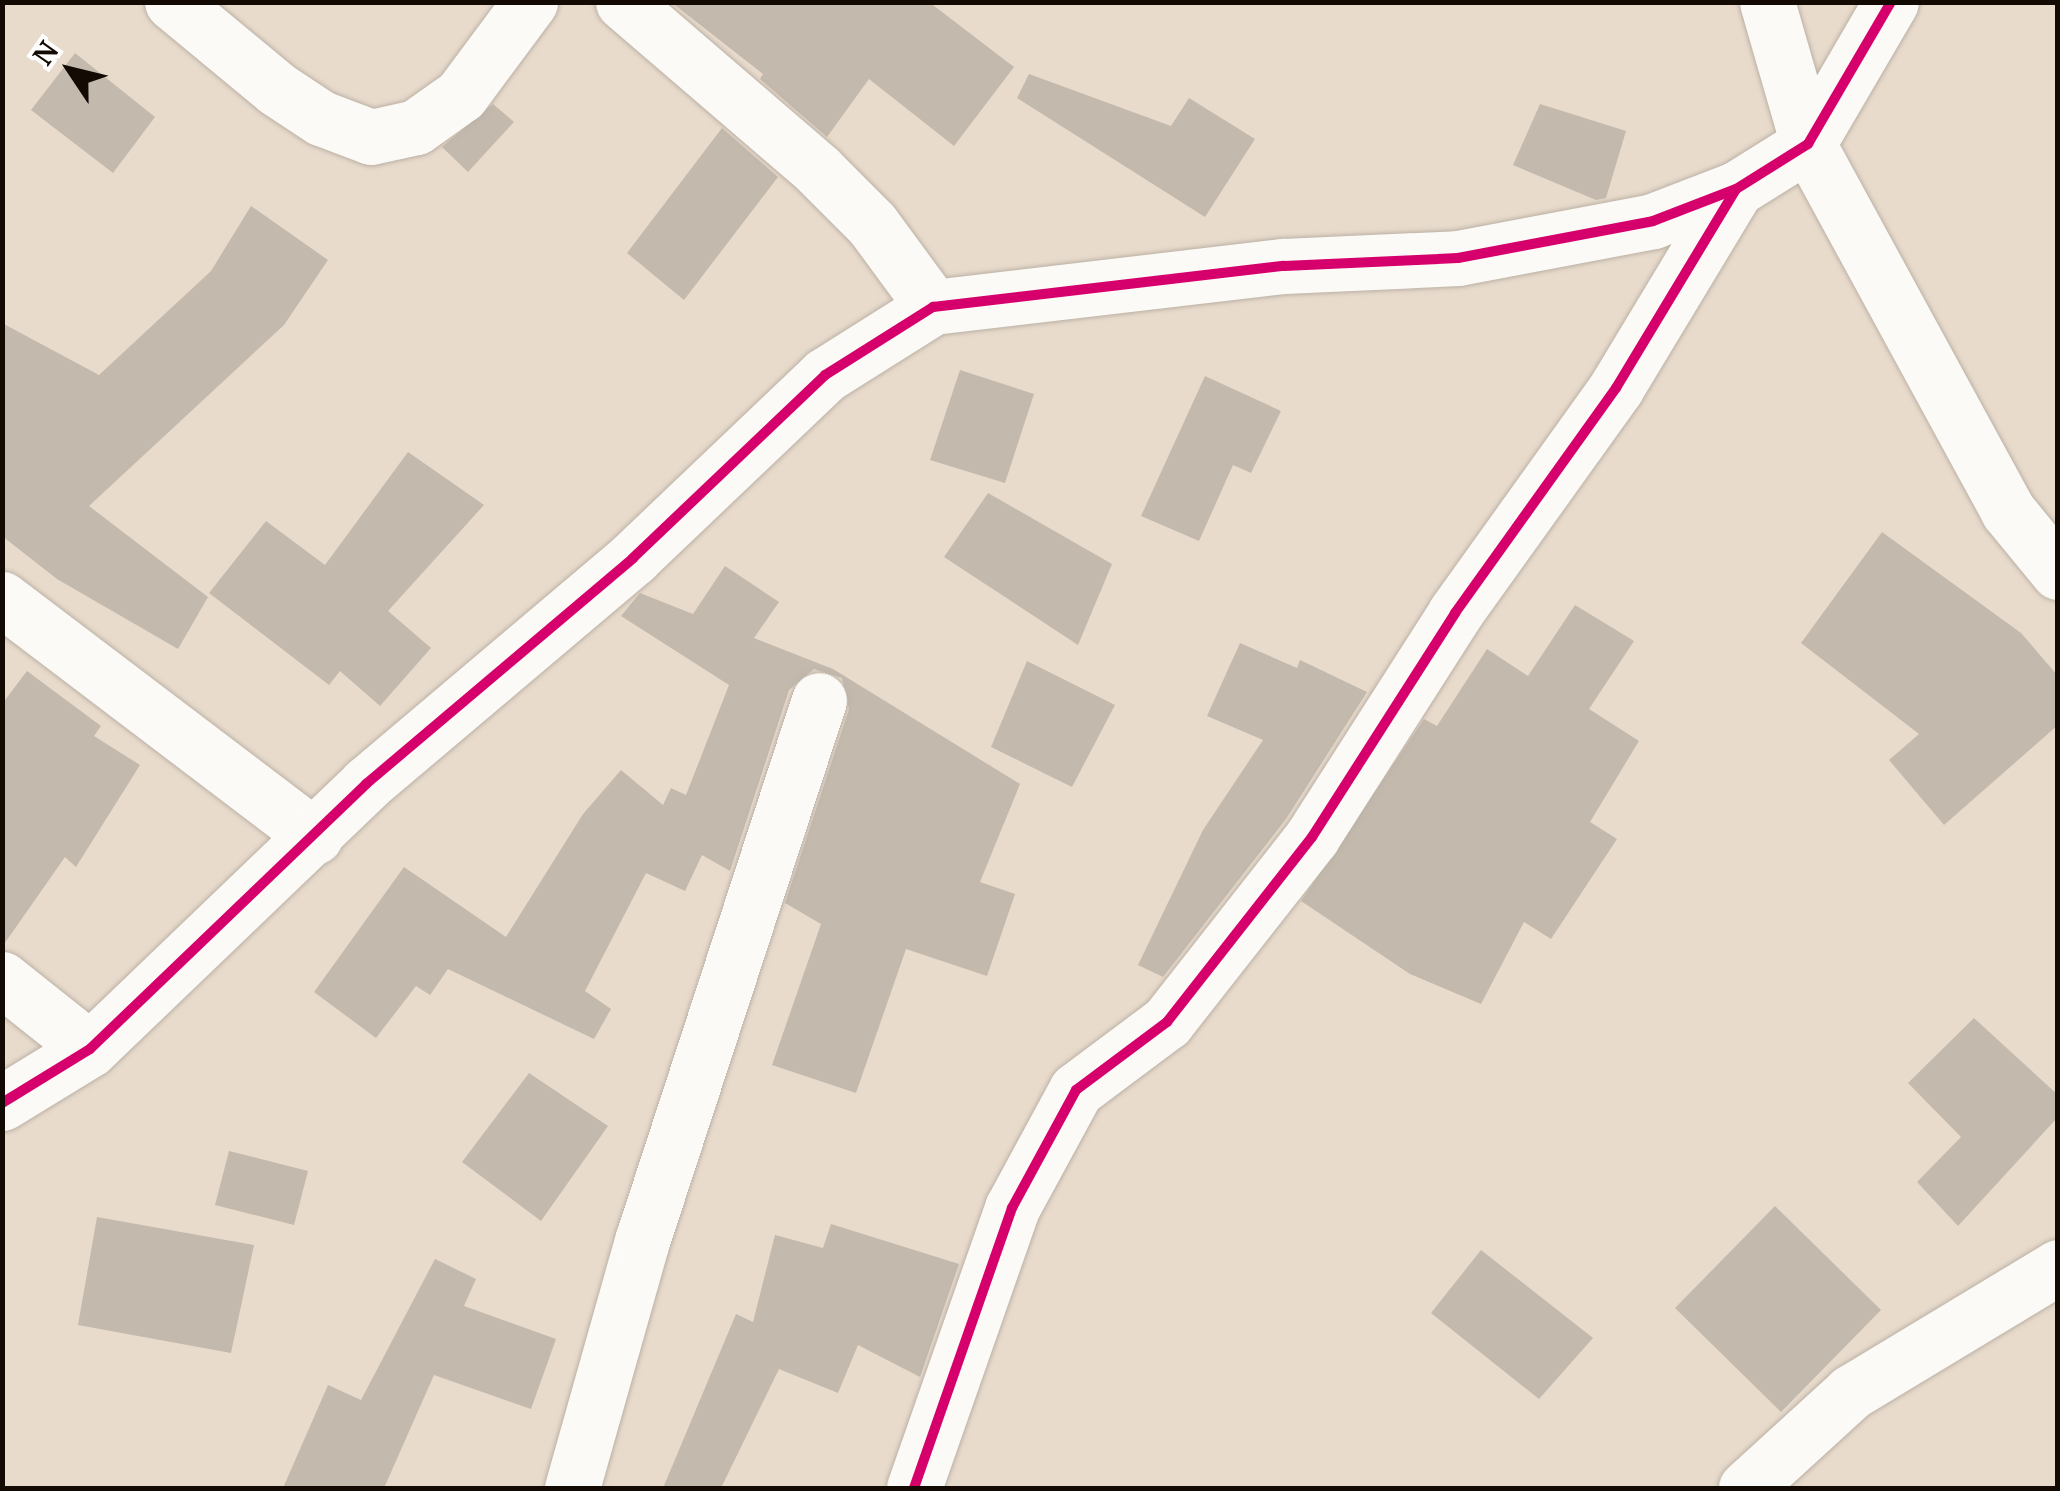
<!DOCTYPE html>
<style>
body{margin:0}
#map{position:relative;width:2060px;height:1491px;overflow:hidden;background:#e8dbcc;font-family:"PT Serif",serif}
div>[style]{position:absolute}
.building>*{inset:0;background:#c3b9ad}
.roads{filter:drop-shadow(0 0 2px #bbb1a5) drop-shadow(0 0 2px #bbb1a5)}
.minor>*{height:55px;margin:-27.5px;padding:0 27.5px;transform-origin:27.5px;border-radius:27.5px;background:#fcfaf7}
.cycleway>*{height:10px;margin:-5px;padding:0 5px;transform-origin:5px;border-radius:5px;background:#d6006c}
span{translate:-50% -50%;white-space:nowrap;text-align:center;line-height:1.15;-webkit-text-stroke:8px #fff;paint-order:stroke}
.frame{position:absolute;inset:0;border:5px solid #120a03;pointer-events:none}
.north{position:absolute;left:20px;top:20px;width:100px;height:100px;-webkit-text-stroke:8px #fff;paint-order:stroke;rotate:305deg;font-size:28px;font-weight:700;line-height:40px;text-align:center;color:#120a03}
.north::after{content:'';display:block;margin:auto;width:35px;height:45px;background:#120a03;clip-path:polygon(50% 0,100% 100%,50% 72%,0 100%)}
</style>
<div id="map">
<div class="building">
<i style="clip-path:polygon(671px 2px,929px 2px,1014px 67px,954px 146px,869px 79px,827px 137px,760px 79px,763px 74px)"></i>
<i style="clip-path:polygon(75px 53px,155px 117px,113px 173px,31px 110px)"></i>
<i style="clip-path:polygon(1029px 74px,1171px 126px,1189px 98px,1255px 139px,1205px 217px,1017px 98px)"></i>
<i style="clip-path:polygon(493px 104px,514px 122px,468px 172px,442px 147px)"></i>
<i style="clip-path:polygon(1540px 104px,1626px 131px,1606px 198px,1596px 200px,1513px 165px)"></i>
<i style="clip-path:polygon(722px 128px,778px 177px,684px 300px,627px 253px)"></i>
<i style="clip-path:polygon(251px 206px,328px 260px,284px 325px,89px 506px,208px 597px,178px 649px,57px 579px,2px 536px,2px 323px,99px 375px,211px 271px)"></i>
<i style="clip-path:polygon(960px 370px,1034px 394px,1005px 483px,930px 460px)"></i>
<i style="clip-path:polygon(1205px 376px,1281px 411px,1251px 473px,1233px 465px,1199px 541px,1141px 516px)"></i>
<i style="clip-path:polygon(408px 452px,484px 505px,388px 611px,431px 648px,380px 706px,340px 671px,329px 685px,209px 593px,266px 521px,325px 565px)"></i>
<i style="clip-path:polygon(988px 493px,1112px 564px,1078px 645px,944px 557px)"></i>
<i style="clip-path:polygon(1882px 532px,2021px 633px,2058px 676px,2058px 725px,1944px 825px,1889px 760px,1919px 734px,1801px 643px)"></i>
<i style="clip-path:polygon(725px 566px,779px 602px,754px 638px,833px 669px,1020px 784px,980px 882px,1015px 894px,987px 976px,906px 949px,856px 1093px,772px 1065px,821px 924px,785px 903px,849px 709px,842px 678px,814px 669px,789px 690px,730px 871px,702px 855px,685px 891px,646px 873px,585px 991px,611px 1009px,594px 1039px,448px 969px,430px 995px,416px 986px,376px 1038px,314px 992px,404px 867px,506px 937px,583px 814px,621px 770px,663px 805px,671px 788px,686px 795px,729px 685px,621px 616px,640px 593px,693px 614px)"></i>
<i style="clip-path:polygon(1575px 605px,1634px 641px,1589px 709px,1639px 741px,1590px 822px,1617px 839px,1551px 939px,1524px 922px,1481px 1004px,1410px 974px,1301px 901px,1424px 719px,1437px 726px,1487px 649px,1528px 676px)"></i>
<i style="clip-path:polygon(1240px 643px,1297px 668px,1300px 660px,1367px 692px,1286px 819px,1163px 977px,1138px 965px,1203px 830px,1263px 740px,1207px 716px)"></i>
<i style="clip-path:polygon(1027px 661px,1115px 705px,1072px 787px,991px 747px)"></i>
<i style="clip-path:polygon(27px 671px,101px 726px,94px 736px,140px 765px,76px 867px,65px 857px,2px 947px,2px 704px)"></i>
<i style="clip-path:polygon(1974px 1018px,2058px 1095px,2058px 1117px,1958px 1226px,1917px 1182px,1961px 1137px,1908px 1083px)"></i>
<i style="clip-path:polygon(529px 1073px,608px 1126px,541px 1221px,462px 1162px)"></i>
<i style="clip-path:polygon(229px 1151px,308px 1171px,294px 1225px,215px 1205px)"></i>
<i style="clip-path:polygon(1775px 1206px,1881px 1310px,1781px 1412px,1675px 1308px)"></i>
<i style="clip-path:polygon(97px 1217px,254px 1245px,231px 1353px,78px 1325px)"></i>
<i style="clip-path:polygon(831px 1224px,959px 1264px,920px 1377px,858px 1345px,838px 1393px,779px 1369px,721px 1488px,663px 1488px,736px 1314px,753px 1322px,775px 1235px,823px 1248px)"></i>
<i style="clip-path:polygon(1481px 1250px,1593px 1338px,1539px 1399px,1431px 1313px)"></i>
<i style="clip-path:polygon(435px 1259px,476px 1279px,464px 1306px,556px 1339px,531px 1409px,434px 1375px,384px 1488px,283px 1488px,328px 1385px,361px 1400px)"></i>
</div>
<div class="roads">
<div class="minor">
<i style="left:172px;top:2px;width:136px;rotate:39.6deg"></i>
<i style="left:277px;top:89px;width:53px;rotate:33.4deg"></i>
<i style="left:321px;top:118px;width:53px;rotate:20.8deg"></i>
<i style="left:371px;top:137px;width:46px;rotate:-12.5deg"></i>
<i style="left:416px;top:127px;width:55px;rotate:-35.4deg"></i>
<i style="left:461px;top:95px;width:116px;rotate:-53.4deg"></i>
<i style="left:623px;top:2px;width:257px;rotate:40.7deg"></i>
<i style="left:818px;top:170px;width:76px;rotate:45deg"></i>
<i style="left:872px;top:224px;width:103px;rotate:53.7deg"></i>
<i style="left:1767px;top:2px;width:148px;rotate:73.9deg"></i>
<i style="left:1808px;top:144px;width:418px;rotate:61.4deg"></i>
<i style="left:2008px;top:511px;width:79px;rotate:50.7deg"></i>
<i style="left:2px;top:599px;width:393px;rotate:37.2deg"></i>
<i style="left:2px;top:979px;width:112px;rotate:38.5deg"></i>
<i style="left:2px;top:1103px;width:103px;rotate:-31.5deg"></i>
<i style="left:90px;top:1049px;width:383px;rotate:-43.8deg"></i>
<i style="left:366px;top:784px;width:350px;rotate:-40.2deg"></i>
<i style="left:633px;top:558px;width:265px;rotate:-43.6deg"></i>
<i style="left:825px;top:375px;width:128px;rotate:-32.2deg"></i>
<i style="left:933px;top:307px;width:353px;rotate:-6.7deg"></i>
<i style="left:1284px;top:266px;width:174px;rotate:-2.6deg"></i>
<i style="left:1458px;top:258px;width:198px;rotate:-10.7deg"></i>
<i style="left:1653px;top:221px;width:89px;rotate:-21.1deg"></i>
<i style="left:1736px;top:189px;width:85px;rotate:-32deg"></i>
<i style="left:1808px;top:144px;width:164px;rotate:-59.7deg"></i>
<i style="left:572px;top:1488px;width:257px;rotate:-74.2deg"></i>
<i style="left:642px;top:1241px;width:569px;rotate:-71.88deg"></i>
<i style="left:914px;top:1488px;width:297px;rotate:-70.7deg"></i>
<i style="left:1012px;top:1208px;width:134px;rotate:-61.5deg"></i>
<i style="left:1076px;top:1090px;width:114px;rotate:-36.8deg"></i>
<i style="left:1167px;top:1022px;width:235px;rotate:-51.9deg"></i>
<i style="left:1312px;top:837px;width:266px;rotate:-57.4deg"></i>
<i style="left:1455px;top:613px;width:277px;rotate:-54.4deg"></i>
<i style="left:1616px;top:388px;width:232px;rotate:-58.9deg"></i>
<i style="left:1746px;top:1488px;width:142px;rotate:-42.4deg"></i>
<i style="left:1851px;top:1392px;width:242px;rotate:-31.1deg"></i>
</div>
</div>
<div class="cycleway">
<i style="left:2px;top:1103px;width:103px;rotate:-31.5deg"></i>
<i style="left:90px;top:1049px;width:383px;rotate:-43.8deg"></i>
<i style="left:366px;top:784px;width:350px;rotate:-40.2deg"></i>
<i style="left:633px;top:558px;width:265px;rotate:-43.6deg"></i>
<i style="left:825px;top:375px;width:128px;rotate:-32.2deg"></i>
<i style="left:933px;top:307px;width:353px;rotate:-6.7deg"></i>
<i style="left:1284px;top:266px;width:174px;rotate:-2.6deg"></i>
<i style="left:1458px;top:258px;width:198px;rotate:-10.7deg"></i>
<i style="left:1653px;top:221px;width:89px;rotate:-21.1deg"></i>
<i style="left:1736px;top:189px;width:85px;rotate:-32deg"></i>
<i style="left:1808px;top:144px;width:164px;rotate:-59.7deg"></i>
<i style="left:914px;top:1488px;width:297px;rotate:-70.7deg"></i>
<i style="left:1012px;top:1208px;width:134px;rotate:-61.5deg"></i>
<i style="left:1076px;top:1090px;width:114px;rotate:-36.8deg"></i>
<i style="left:1167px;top:1022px;width:235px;rotate:-51.9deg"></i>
<i style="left:1312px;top:837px;width:266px;rotate:-57.4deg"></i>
<i style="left:1455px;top:613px;width:277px;rotate:-54.4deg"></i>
<i style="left:1616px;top:388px;width:232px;rotate:-58.9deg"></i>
</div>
<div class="frame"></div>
<div class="north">N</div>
</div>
